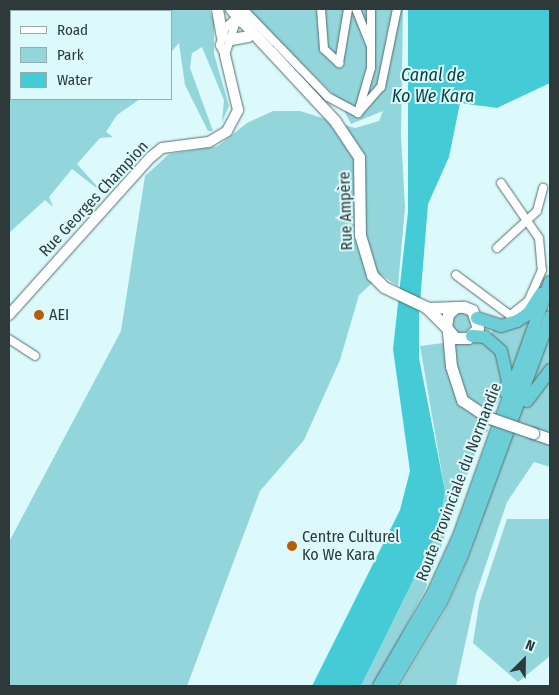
<!DOCTYPE html>
<meta charset="utf-8">
<style>
body{margin:0}
#map{position:relative;width:559px;height:695px;overflow:hidden;background:#dcf9fb;font-family:"Fira Sans Condensed",sans-serif}
div>[style]{position:absolute}
.green>*{inset:0;background:#92d6db}
.round{border-radius:50%}
.water>*{inset:0;background:#44cbd5}
.roads{filter:drop-shadow(0 0 1px #546d70) drop-shadow(0 0 1px #546d70)}
.minor>*{height:8px;margin:-4px;padding:0 4px;transform-origin:4px;border-radius:4px;background:#fff}
.tertiary>*{height:10px;margin:-5px;padding:0 5px;transform-origin:5px;border-radius:5px;background:#fff}
.secondary>*{height:11px;margin:-5.5px;padding:0 5.5px;transform-origin:5.5px;border-radius:5.5px;background:#fff}
.trunk>*{height:12px;margin:-6px;padding:0 6px;transform-origin:6px;border-radius:6px;background:#6cced6}
.bridges{filter:drop-shadow(0 0 1px #546d70) drop-shadow(0 0 1px #546d70)}
.secondary-bridge>*{height:11px;margin:-5.5px;padding:0 5.5px;transform-origin:5.5px;border-radius:5.5px;background:#fff}
.dots>*{width:14px;height:14px;translate:-50% -50%;box-sizing:border-box;border:2px solid #dcf9fb;border-radius:50%}
span{translate:-50% -50%;white-space:nowrap;text-align:center;line-height:1.15;-webkit-text-stroke:4px #dcf9fb;paint-order:stroke}
.street-label{font-size:16px;color:#2e393a}
.poi-label{font-size:16px;color:#2e393a}
.left{translate:0 -50%;text-align:left}
.water-label{font-size:18px;color:#003f43;font-style:italic}
.frame{position:absolute;inset:0;border:10px solid #2e393a;pointer-events:none}
.legend{position:absolute;left:10px;top:10px;width:162px;height:90px;box-sizing:border-box;background:#dcf9fb;border:1px solid #96acae;margin:0;padding:6px 9px;list-style:none;font-size:15px;color:#2e393a}
.legend li{display:flex;align-items:center;gap:10px;height:25px}
.legend b{width:25px;border:1px solid #96acae}
.north{position:absolute;left:499px;top:635px;width:50px;height:50px;-webkit-text-stroke:4px #dcf9fb;paint-order:stroke;rotate:23deg;font-size:14px;font-weight:700;line-height:20px;text-align:center;color:#2e393a}
.north::after{content:'';display:block;margin:auto;width:18px;height:22px;background:#2e393a;clip-path:polygon(50% 0,100% 100%,50% 72%,0 100%)}
</style>
<div id="map">
<div class="green">
<i style="clip-path:polygon(9px 9px,209px 9px,214px 21px,214px 54px,229px 106px,222px 122px,224px 100px,202px 47px,192px 53px,190px 68px,213px 131px,208px 131px,185px 85px,179px 43px,171px 52px,171px 11px,11px 11px,11px 99px,140px 99px,117px 115px,106px 132px,113px 137px,100px 138px,77px 164px,103px 193px,72px 169px,49px 197px,53px 207px,45px 200px,9px 233px)"></i>
<i style="clip-path:polygon(246px 9px,403px 9px,401px 136px,405px 207px,398px 286px,381px 275px,359px 295px,340px 360px,304px 440px,260px 491px,187px 686px,9px 686px,10px 540px,121px 331px,145px 176px,169px 154px,218px 146px,247px 123px,273px 111px,300px 111px,355px 128px,379px 121px,383px 111px,351px 124px,338px 99px)"></i>
<i style="clip-path:polygon(539px 305px,515px 371px,486px 423px,484px 428px,489px 430px,482px 435px,425px 590px,374px 686px,361px 686px,439px 528px,445px 491px,420px 346px,490px 337px,493px 329px)"></i>
<i class="round" style="left:451px;top:313px;width:20px;height:20px"></i>
<i style="clip-path:polygon(550px 327px,550px 467px,534px 462px,507px 502px,476px 594px,456px 686px,400px 686px,446px 609px,467px 561px)"></i>
<i style="clip-path:polygon(507px 519px,550px 519px,550px 656px,518px 682px,473px 643px,479px 604px)"></i>
</div>
<div class="water">
<i style="clip-path:polygon(408px 9px,550px 9px,550px 83px,497px 108px,460px 103px,449px 157px,428px 204px,419px 315px,419px 358px,445px 491px,439px 528px,361px 686px,312px 686px,400px 510px,410px 471px,393px 349px,408px 212px)"></i>
</div>
<div class="roads">
<div class="minor">
<i style="left:243px;top:9px;width:122px;rotate:46deg"></i>
<i style="left:328px;top:97px;width:34px;rotate:28deg"></i>
<i style="left:321px;top:9px;width:40px;rotate:85.7deg"></i>
<i style="left:324px;top:49px;width:21px;rotate:43deg"></i>
<i style="left:339px;top:63px;width:55px;rotate:-80.5deg"></i>
<i style="left:356px;top:9px;width:38px;rotate:68deg"></i>
<i style="left:371px;top:9px;width:59px;rotate:90deg"></i>
<i style="left:371px;top:68px;width:47px;rotate:106.1deg"></i>
<i style="left:358px;top:113px;width:35px;rotate:-49deg"></i>
<i style="left:381px;top:87px;width:80px;rotate:-78.4deg"></i>
<i style="left:225px;top:55px;width:11px;rotate:-117deg"></i>
<i style="left:220px;top:45px;width:18px;rotate:-74deg"></i>
<i style="left:225px;top:28px;width:11px;rotate:-41deg"></i>
<i style="left:233px;top:21px;width:8px;rotate:14deg"></i>
<i style="left:225px;top:55px;width:38px;rotate:-72deg"></i>
<i style="left:501px;top:183px;width:67px;rotate:55.4deg"></i>
<i style="left:539px;top:238px;width:32px;rotate:85deg"></i>
<i style="left:542px;top:270px;width:34px;rotate:114deg"></i>
<i style="left:528px;top:301px;width:22px;rotate:141deg"></i>
<i style="left:497px;top:248px;width:54px;rotate:-42.8deg"></i>
<i style="left:537px;top:211px;width:24px;rotate:-75deg"></i>
<i style="left:456px;top:275px;width:72px;rotate:36.6deg"></i>
<i style="left:9px;top:339px;width:31px;rotate:33deg"></i>
</div>
<div class="tertiary">
<i style="left:9px;top:315px;width:212px;rotate:-48.1deg"></i>
<i style="left:151px;top:157px;width:14px;rotate:-39deg"></i>
<i style="left:162px;top:148px;width:47px;rotate:-7.3deg"></i>
<i style="left:209px;top:142px;width:21px;rotate:-31deg"></i>
<i style="left:227px;top:131px;width:24px;rotate:-62deg"></i>
<i style="left:238px;top:110px;width:57px;rotate:-103.3deg"></i>
</div>
<div class="secondary">
<i style="left:217px;top:9px;width:27px;rotate:80deg"></i>
<i style="left:231px;top:9px;width:153px;rotate:47.1deg"></i>
<i style="left:335px;top:121px;width:43px;rotate:56.3deg"></i>
<i style="left:359px;top:157px;width:78px;rotate:89.3deg"></i>
<i style="left:360px;top:235px;width:42px;rotate:73.3deg"></i>
<i style="left:372px;top:275px;width:17px;rotate:45deg"></i>
<i style="left:384px;top:287px;width:47px;rotate:25.5deg"></i>
<i style="left:426px;top:307px;width:28px;rotate:45deg"></i>
<i style="left:231px;top:39px;width:17px;rotate:-10deg"></i>
<i style="left:427px;top:308px;width:37px;rotate:-2deg"></i>
<i style="left:464px;top:307px;width:9px;rotate:21deg"></i>
<i style="left:472px;top:310px;width:19px;rotate:72deg"></i>
<i style="left:478px;top:328px;width:14px;rotate:135deg"></i>
<i style="left:468px;top:338px;width:13px;rotate:180deg"></i>
<i style="left:455px;top:338px;width:14px;rotate:-129deg"></i>
<i style="left:446px;top:327px;width:13px;rotate:-81deg"></i>
<i style="left:448px;top:314px;width:9px;rotate:-41deg"></i>
<i style="left:448px;top:332px;width:34px;rotate:85deg"></i>
<i style="left:451px;top:366px;width:36px;rotate:72deg"></i>
<i style="left:462px;top:400px;width:30px;rotate:34deg"></i>
<i style="left:533px;top:433px;width:18px;rotate:19deg"></i>
</div>
<div class="trunk">
<i style="left:477px;top:318px;width:25px;rotate:18deg"></i>
<i style="left:501px;top:326px;width:17px;rotate:-17deg"></i>
<i style="left:517px;top:321px;width:13px;rotate:-32deg"></i>
<i style="left:528px;top:314px;width:24px;rotate:-57deg"></i>
<i style="left:472px;top:336px;width:13px;rotate:4deg"></i>
<i style="left:485px;top:337px;width:21px;rotate:41deg"></i>
<i style="left:501px;top:351px;width:31px;rotate:77deg"></i>
<i style="left:508px;top:381px;width:11px;rotate:105deg"></i>
<i style="left:527px;top:401px;width:39px;rotate:-53deg"></i>
<i style="left:379px;top:686px;width:108px;rotate:-59.9deg"></i>
<i style="left:433px;top:593px;width:63px;rotate:-65.5deg"></i>
<i style="left:459px;top:536px;width:270px;rotate:-70.3deg"></i>
<i style="left:391px;top:686px;width:98px;rotate:-59.2deg"></i>
<i style="left:441px;top:602px;width:51px;rotate:-65.9deg"></i>
<i style="left:462px;top:555px;width:254px;rotate:-69.7deg"></i>
</div>
</div>
<div class="bridges">
<div class="secondary-bridge">
<i style="left:487px;top:417px;width:49px;rotate:19.2deg"></i>
</div>
</div>
<div class="dots">
<i style="left:39px;top:315px;background:#b95c09"></i>
<i style="left:292px;top:546px;background:#b95c09"></i>
</div>
<div class="street-label">
<span style="left:94px;top:199px;rotate:-47deg">Rue Georges Champion</span>
<span style="left:346px;top:211px;rotate:-92deg">Rue Ampère</span>
<span style="left:459px;top:482px;rotate:-69deg">Route Provinciale du Normandie</span>
</div>
<div class="poi-label">
<span class="left" style="left:49px;top:315px">AEI</span>
<span class="left" style="left:302px;top:546px">Centre Culturel<br>Ko We Kara</span>
</div>
<div class="water-label">
<span style="left:433px;top:86px">Canal de<br>Ko We Kara</span>
</div>
<div class="frame"></div>
<ul class="legend">
<li><b style="height:6px;background:#fff"></b>Road</li>
<li><b style="height:14px;background:#92d6db"></b>Park</li>
<li><b style="height:14px;background:#44cbd5"></b>Water</li>
</ul>
<div class="north">N</div>
</div>
